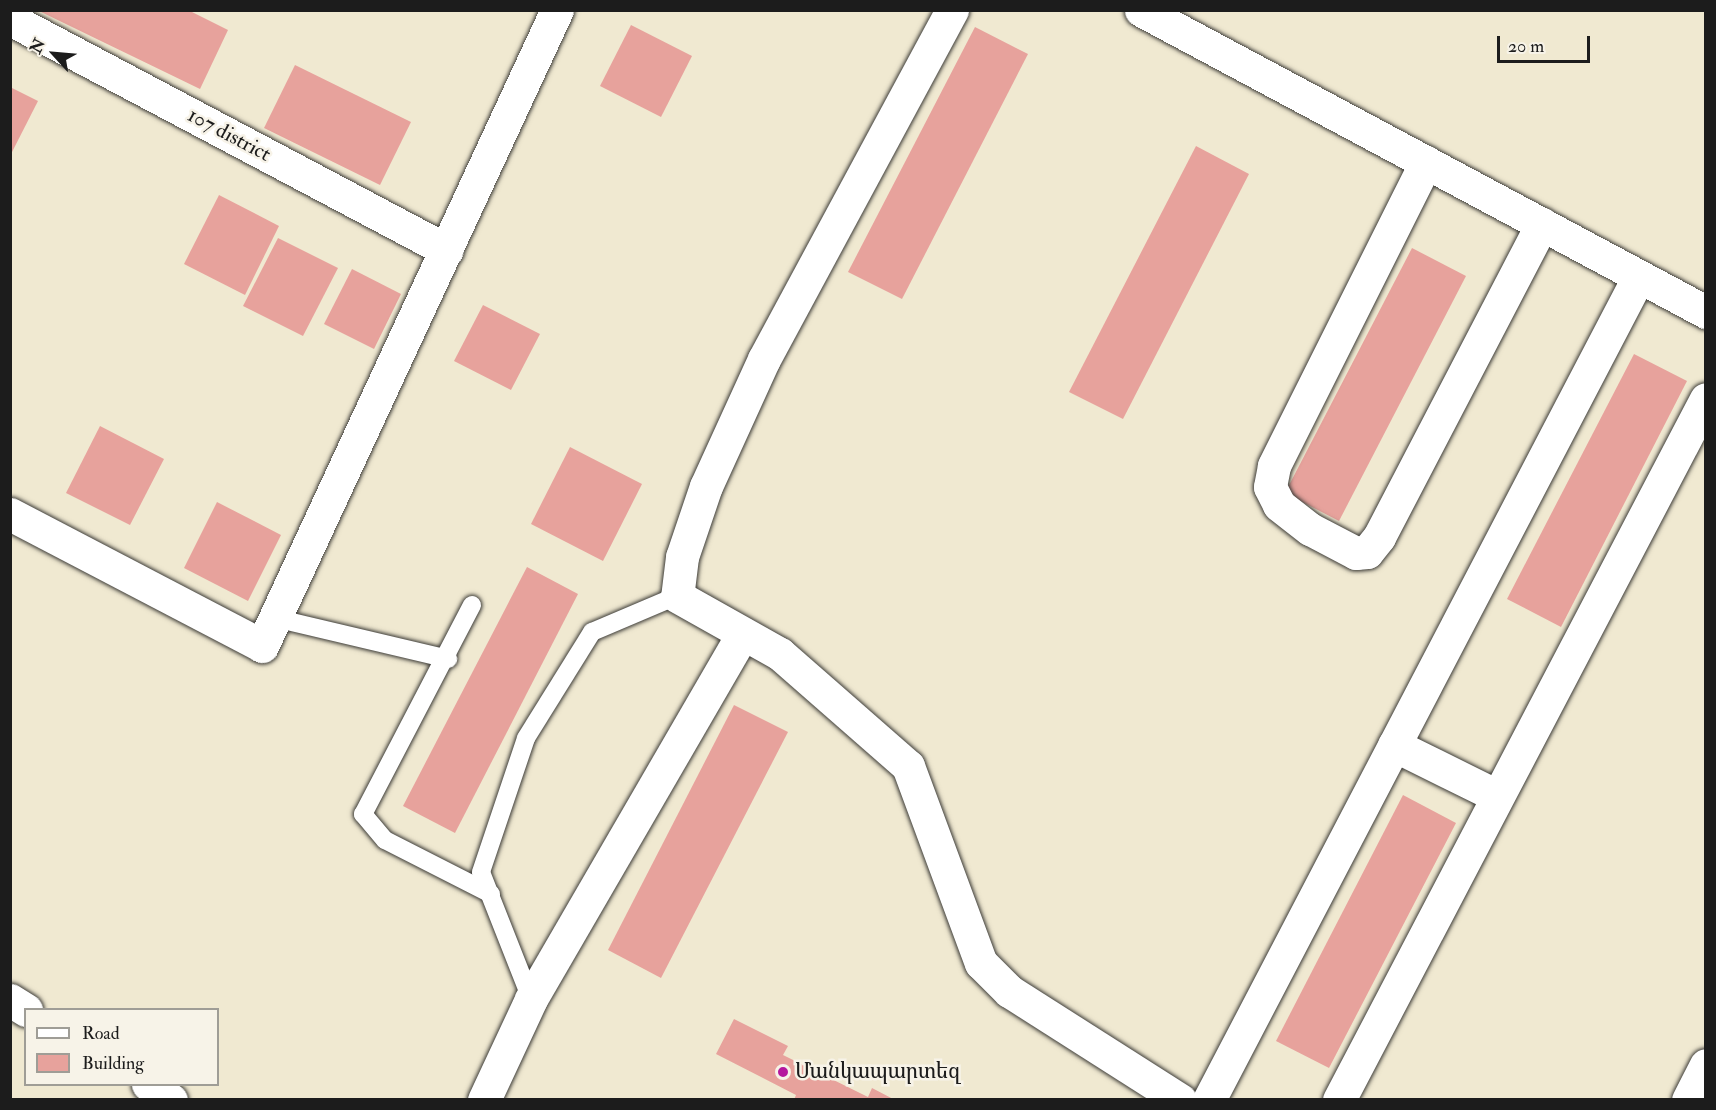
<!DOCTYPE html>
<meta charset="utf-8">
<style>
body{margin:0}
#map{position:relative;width:1716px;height:1110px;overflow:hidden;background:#f0e9d1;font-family:"IM FELL Double Pica","Noto Serif Armenian",serif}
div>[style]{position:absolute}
.building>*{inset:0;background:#e7a29c}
.roads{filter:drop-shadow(0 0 2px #3c3b37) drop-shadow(0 0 2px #3c3b37)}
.lane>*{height:18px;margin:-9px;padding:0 9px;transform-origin:9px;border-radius:9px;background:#fff}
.street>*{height:33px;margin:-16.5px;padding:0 16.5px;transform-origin:16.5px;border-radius:16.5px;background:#fff}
.dots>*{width:16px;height:16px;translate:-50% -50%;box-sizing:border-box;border:3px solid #f7f3e8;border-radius:50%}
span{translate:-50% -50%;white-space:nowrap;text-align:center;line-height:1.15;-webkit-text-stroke:5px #f7f3e8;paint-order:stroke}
.street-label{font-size:21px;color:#1c1c1c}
.poi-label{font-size:21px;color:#1c1c1c}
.left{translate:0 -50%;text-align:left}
.frame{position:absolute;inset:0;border:12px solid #1c1c1c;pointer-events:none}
.legend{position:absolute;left:24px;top:1008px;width:195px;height:78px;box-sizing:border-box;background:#f7f3e8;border:2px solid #9f9d96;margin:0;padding:8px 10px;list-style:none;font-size:18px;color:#1c1c1c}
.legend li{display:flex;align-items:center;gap:12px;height:30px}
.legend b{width:30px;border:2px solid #9f9d96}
.north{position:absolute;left:24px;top:24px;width:60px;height:60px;-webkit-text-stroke:4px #f7f3e8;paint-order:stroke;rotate:296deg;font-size:16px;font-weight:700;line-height:24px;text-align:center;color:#1c1c1c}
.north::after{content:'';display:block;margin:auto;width:21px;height:27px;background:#1c1c1c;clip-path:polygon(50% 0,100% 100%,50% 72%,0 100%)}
.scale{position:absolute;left:1497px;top:36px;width:93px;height:27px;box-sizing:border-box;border:3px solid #1c1c1c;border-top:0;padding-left:8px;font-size:18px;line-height:21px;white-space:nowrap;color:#1c1c1c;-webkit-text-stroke:4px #f7f3e8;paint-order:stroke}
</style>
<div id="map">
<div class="building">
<i style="clip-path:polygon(37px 10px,188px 10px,228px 30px,200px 89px)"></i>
<i style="clip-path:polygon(631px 25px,692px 56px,661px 117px,600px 86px)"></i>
<i style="clip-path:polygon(975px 27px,1028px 54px,902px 299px,848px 272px)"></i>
<i style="clip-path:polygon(295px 65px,411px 122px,380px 185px,264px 128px)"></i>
<i style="clip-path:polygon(10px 87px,38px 101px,10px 156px)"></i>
<i style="clip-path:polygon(1196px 146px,1249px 174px,1123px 419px,1069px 392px)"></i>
<i style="clip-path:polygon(219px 195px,279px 226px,245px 295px,184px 264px)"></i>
<i style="clip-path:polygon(278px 238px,338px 268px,303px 336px,243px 306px)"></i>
<i style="clip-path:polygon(1412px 248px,1466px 276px,1339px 521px,1285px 493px)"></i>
<i style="clip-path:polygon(352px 269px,401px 294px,374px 349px,324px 324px)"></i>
<i style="clip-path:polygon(483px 305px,540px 334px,511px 390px,454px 361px)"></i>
<i style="clip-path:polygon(1634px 354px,1687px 381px,1561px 627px,1507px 599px)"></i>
<i style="clip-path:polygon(100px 426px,164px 459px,130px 525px,66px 493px)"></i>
<i style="clip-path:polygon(570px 447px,642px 484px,603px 561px,531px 524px)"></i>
<i style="clip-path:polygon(217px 502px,281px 535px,248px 601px,184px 568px)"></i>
<i style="clip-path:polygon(527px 567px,578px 594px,455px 833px,403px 806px)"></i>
<i style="clip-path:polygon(734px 705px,788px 732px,661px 978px,608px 950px)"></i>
<i style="clip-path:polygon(1403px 795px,1456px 823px,1329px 1068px,1276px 1041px)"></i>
<i style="clip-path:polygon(734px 1019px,788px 1046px,783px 1055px,868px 1097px,872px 1088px,895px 1100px,794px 1100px,796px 1095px,716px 1054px)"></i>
</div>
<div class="roads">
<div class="lane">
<i style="left:472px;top:605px;width:236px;rotate:117.5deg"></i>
<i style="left:363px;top:814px;width:34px;rotate:50deg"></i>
<i style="left:385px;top:840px;width:119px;rotate:27deg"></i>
<i style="left:275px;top:618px;width:178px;rotate:13.3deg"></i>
<i style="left:531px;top:999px;width:136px;rotate:-111.5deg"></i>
<i style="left:481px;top:872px;width:141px;rotate:-71.4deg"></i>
<i style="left:526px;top:738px;width:125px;rotate:-58.1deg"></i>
<i style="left:592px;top:632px;width:92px;rotate:-23deg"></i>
</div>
<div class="street">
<i style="left:952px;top:10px;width:396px;rotate:118.3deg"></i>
<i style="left:764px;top:359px;width:140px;rotate:114.5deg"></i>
<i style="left:706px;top:486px;width:75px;rotate:108.7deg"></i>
<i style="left:682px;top:557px;width:39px;rotate:97deg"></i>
<i style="left:677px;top:596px;width:118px;rotate:29.4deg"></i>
<i style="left:780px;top:654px;width:170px;rotate:41.2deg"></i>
<i style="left:908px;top:766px;width:210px;rotate:69.7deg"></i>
<i style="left:981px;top:963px;width:40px;rotate:45deg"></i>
<i style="left:1009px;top:991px;width:203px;rotate:32.5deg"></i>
<i style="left:1141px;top:10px;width:641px;rotate:28.13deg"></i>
<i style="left:10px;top:19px;width:494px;rotate:27.9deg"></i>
<i style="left:1426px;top:162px;width:340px;rotate:116.6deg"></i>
<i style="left:1274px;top:466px;width:21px;rotate:101deg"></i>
<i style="left:1270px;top:487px;width:20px;rotate:63deg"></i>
<i style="left:1279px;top:505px;width:39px;rotate:38deg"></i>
<i style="left:1310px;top:529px;width:52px;rotate:27.6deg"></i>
<i style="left:1356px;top:553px;width:11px;rotate:-5deg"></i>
<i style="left:1367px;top:552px;width:19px;rotate:-51deg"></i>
<i style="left:1379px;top:537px;width:353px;rotate:-62.5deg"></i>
<i style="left:10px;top:514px;width:284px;rotate:27.6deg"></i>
<i style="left:262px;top:646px;width:701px;rotate:-65.12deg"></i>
<i style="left:1394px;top:745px;width:115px;rotate:26.3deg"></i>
<i style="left:10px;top:1000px;width:19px;rotate:32deg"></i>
<i style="left:148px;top:1084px;width:28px;rotate:35deg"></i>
<i style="left:484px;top:1100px;width:111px;rotate:-65deg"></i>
<i style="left:531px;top:999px;width:421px;rotate:-59.9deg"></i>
<i style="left:1209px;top:1100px;width:929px;rotate:-62.44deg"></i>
<i style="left:1339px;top:1100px;width:791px;rotate:-62.37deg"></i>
<i style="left:1688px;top:1100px;width:39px;rotate:-63deg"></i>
</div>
</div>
<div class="dots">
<i style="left:783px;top:1072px;background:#b5179e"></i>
</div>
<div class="street-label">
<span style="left:229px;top:135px;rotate:28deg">107 district</span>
</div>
<div class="poi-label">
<span class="left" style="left:795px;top:1072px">Մանկապարտեզ</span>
</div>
<div class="frame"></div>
<ul class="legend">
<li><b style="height:8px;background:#fff"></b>Road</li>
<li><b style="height:16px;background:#e7a29c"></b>Building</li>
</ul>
<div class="north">N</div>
<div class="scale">20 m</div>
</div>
